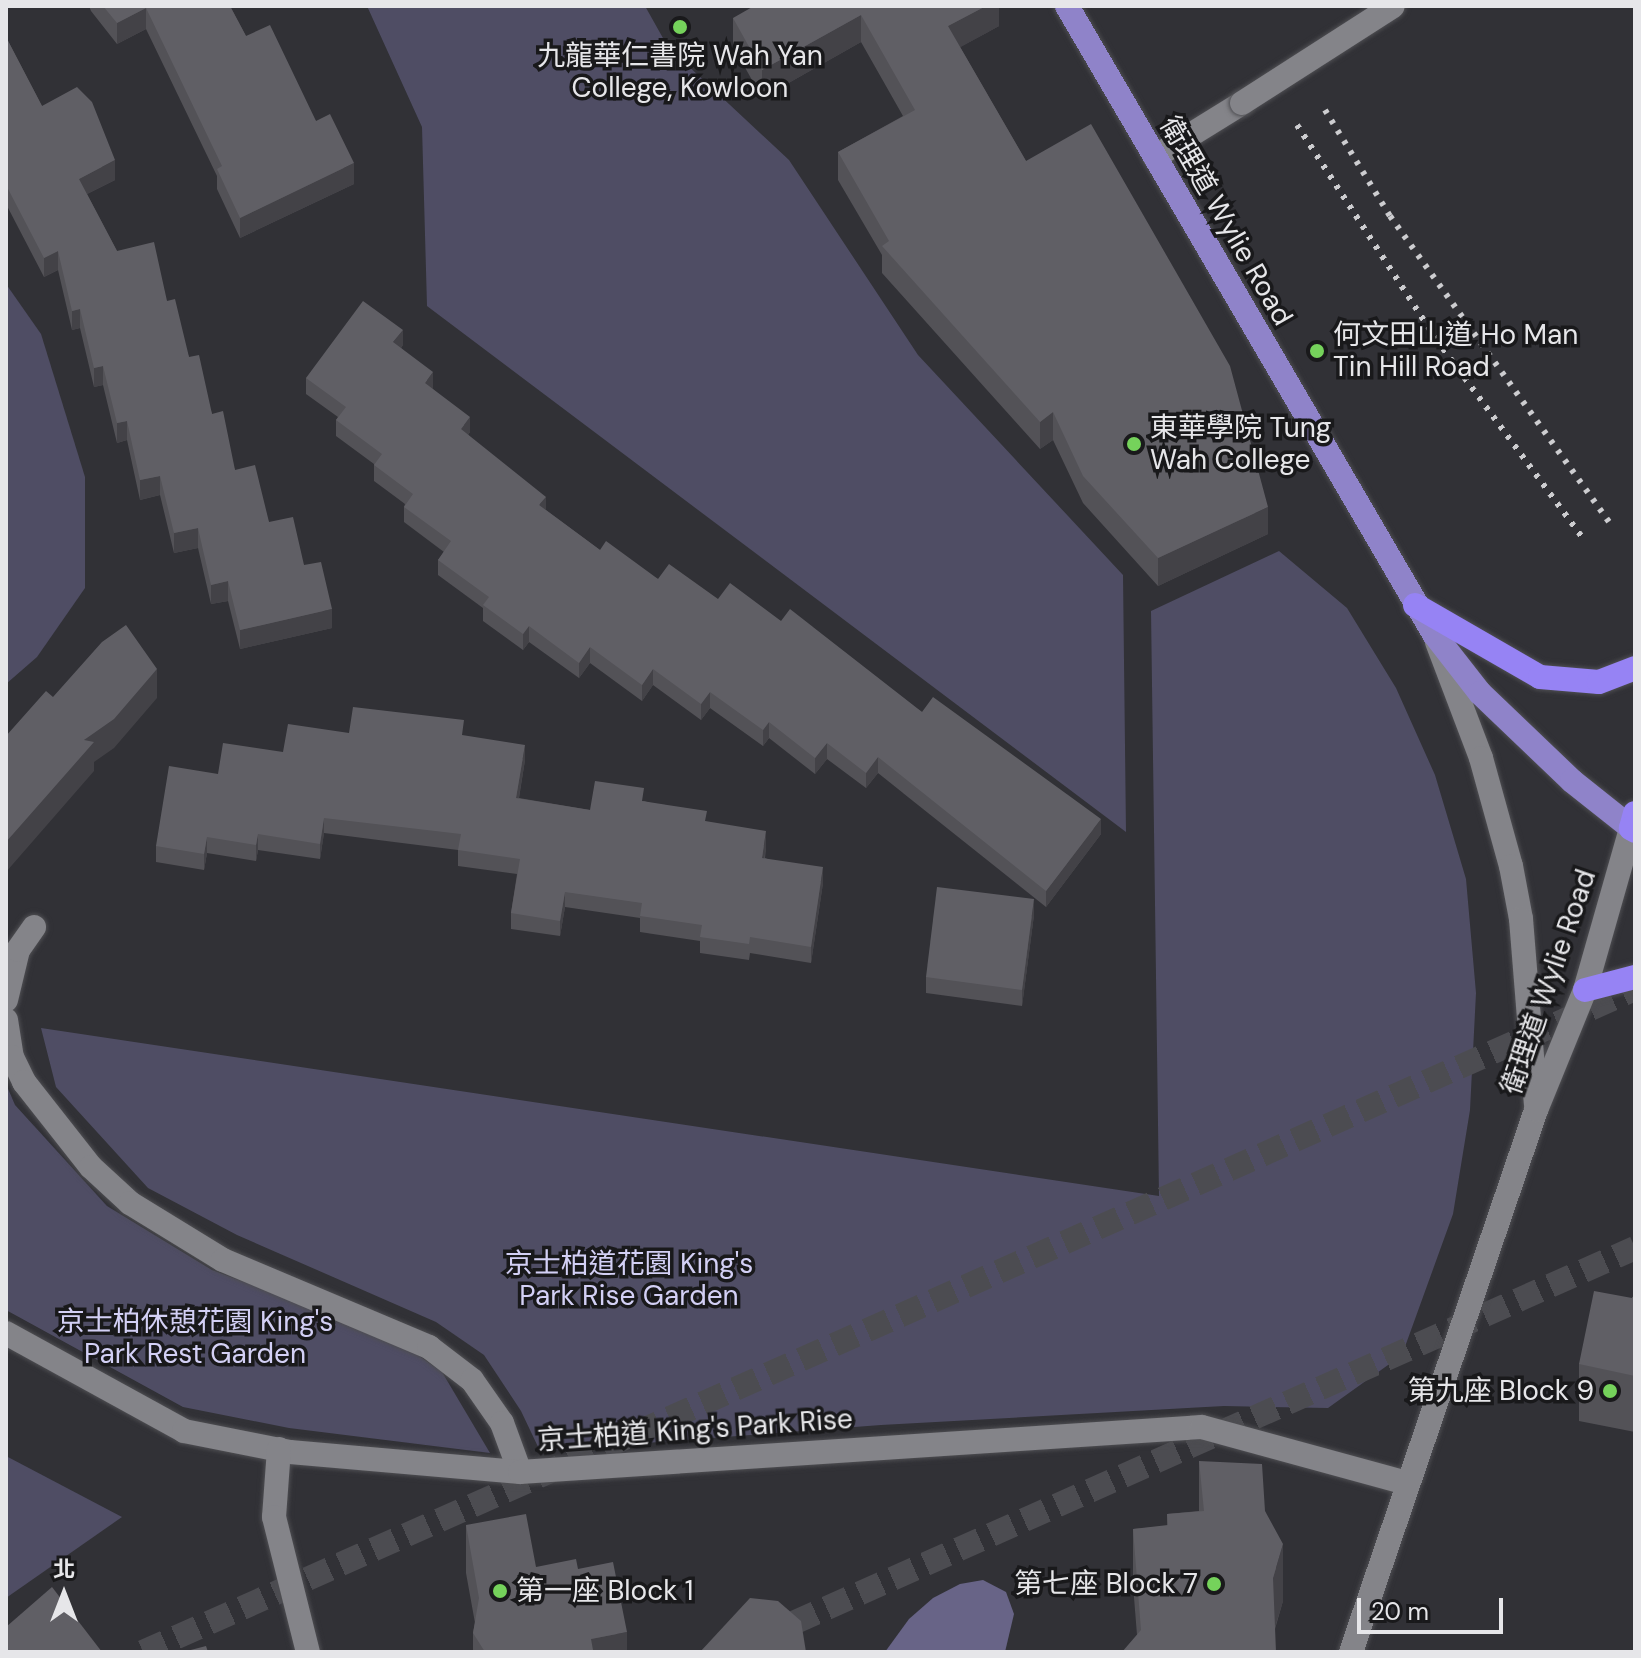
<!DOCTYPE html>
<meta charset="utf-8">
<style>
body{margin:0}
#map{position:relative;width:1641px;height:1658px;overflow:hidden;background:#313136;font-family:"DM Sans","Noto Sans TC",sans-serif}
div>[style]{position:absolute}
.green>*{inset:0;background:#4f4d64}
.water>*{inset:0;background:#686487}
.highway-tunnel>*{height:24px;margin-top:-12px;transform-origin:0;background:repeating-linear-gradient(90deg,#4c4c51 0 24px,transparent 0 36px)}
.roads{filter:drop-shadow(0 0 2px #4e4e52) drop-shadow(0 0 2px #4e4e52)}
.minor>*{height:24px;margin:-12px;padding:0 12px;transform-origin:12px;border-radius:12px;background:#848489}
.major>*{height:24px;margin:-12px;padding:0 12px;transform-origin:12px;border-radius:12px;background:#8f83c9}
.highway>*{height:24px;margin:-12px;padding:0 12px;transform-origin:12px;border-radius:12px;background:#9683f4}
.rail>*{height:6px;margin-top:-3px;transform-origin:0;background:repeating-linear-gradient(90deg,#cdcdd0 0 4px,transparent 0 12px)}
.bridges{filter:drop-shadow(0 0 2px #4e4e52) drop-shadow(0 0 2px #4e4e52)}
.minor-bridge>*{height:24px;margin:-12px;padding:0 12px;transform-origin:12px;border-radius:12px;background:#848489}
.wall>*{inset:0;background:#535257}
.shaded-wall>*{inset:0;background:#434247}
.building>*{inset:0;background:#605f65}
.dots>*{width:22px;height:22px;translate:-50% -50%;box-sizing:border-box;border:4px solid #19191b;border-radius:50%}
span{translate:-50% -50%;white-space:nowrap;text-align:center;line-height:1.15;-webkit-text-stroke:7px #19191b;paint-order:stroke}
.poi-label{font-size:28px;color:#e6e6e9}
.left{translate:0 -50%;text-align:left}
.right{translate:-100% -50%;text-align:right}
.street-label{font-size:28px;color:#e6e6e9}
.park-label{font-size:28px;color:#d3d0f5}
.frame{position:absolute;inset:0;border:8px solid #e6e6e9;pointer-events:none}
.north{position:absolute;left:24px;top:1554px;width:80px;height:80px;-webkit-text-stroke:6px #19191b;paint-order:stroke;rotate:0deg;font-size:22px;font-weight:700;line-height:32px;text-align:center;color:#e6e6e9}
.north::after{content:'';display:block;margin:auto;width:28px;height:36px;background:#e6e6e9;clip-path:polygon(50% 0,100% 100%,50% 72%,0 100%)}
.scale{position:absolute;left:1357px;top:1598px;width:146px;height:36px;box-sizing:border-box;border:4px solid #e6e6e9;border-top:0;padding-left:10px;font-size:24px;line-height:28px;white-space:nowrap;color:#e6e6e9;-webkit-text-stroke:6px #19191b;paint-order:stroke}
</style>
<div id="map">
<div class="green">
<i style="clip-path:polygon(367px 6px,645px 6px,668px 47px,789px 160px,918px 355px,1123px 575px,1126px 832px,427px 306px,422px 127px)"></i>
<i style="clip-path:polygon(6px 284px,41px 334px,85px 477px,85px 588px,37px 657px,6px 684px)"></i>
<i style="clip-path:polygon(1279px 551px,1347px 608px,1396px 688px,1435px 775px,1466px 879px,1476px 993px,1470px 1110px,1453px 1214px,1402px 1355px,1328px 1408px,1224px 1406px,881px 1425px,540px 1451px,521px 1411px,484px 1355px,436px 1322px,237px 1235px,148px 1188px,56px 1087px,41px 1028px,1159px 1196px,1151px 611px)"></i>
<i style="clip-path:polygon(6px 1084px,15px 1105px,107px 1206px,212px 1270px,395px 1339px,442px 1372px,490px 1453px,289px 1428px,183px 1407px,6px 1310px)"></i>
<i style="clip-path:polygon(6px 1456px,122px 1517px,6px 1598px)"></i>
</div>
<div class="water">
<i style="clip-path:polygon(983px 1580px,1006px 1592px,1014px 1614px,1005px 1652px,885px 1652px,909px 1619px,933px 1598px,960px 1584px)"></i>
</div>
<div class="highway-tunnel">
<i style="left:143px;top:1652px;width:1633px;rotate:-23.96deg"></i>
<i style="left:728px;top:1652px;width:993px;rotate:-24.01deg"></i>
</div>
<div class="roads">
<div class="minor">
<i style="left:1155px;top:157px;width:102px;rotate:-31.8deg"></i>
<i style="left:1437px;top:642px;width:124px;rotate:69.2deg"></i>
<i style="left:1481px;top:758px;width:112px;rotate:74.5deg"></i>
<i style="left:1511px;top:866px;width:54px;rotate:79.3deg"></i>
<i style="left:1521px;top:919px;width:186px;rotate:85.4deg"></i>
<i style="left:6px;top:1000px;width:51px;rotate:-76.5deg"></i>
<i style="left:18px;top:950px;width:28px;rotate:-55deg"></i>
<i style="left:6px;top:1020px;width:37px;rotate:81deg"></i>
<i style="left:12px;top:1057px;width:28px;rotate:64deg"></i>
<i style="left:24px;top:1082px;width:108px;rotate:51.8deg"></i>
<i style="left:91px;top:1167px;width:53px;rotate:42.7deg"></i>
<i style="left:130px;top:1203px;width:109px;rotate:31.5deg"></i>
<i style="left:223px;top:1260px;width:224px;rotate:22.9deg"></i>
<i style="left:429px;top:1347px;width:54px;rotate:37.5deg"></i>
<i style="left:472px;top:1380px;width:52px;rotate:55.1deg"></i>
<i style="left:502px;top:1423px;width:52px;rotate:69.8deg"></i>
<i style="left:6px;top:1333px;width:203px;rotate:28.8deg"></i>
<i style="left:184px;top:1431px;width:108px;rotate:11.2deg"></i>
<i style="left:290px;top:1452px;width:231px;rotate:5deg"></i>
<i style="left:520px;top:1472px;width:683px;rotate:-3.78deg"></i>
<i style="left:1202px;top:1427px;width:213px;rotate:15.3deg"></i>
<i style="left:279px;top:1449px;width:68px;rotate:94.2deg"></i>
<i style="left:274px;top:1517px;width:139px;rotate:75.9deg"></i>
<i style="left:1351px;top:1652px;width:573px;rotate:-71.15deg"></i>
<i style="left:1536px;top:1110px;width:130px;rotate:-67.8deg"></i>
<i style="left:1585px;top:990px;width:168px;rotate:-74.1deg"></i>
</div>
<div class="major">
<i style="left:1067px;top:6px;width:727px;rotate:59.7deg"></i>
<i style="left:1434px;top:634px;width:75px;rotate:52.1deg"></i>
<i style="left:1480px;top:693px;width:127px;rotate:43.7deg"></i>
<i style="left:1572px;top:781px;width:75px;rotate:38.5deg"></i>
</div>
<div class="highway">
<i style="left:1415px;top:605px;width:144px;rotate:29.9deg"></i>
<i style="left:1540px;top:677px;width:59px;rotate:4.8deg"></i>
<i style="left:1599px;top:682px;width:39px;rotate:-21deg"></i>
<i style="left:1635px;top:813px;width:16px;rotate:105deg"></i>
<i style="left:1631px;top:828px;width:5px;rotate:37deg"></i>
<i style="left:1585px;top:990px;width:52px;rotate:-14.6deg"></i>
</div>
</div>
<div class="rail">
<i style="left:1325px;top:110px;width:124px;rotate:58.5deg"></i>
<i style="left:1390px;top:216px;width:380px;rotate:54.4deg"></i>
<i style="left:1297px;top:125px;width:255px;rotate:57deg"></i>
<i style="left:1436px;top:339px;width:251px;rotate:53.6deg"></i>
</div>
<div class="bridges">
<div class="minor-bridge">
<i style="left:1242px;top:103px;width:179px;rotate:-32.7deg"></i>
</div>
</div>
<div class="wall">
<i style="clip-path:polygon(89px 6px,230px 6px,246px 36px,316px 121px,354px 184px,240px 238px,217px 189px,217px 176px,146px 29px,117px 44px,91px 11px)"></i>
<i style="clip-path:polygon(999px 6px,999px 26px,960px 47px,1026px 161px,1268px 534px,1158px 586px,1083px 503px,1053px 440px,1040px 449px,882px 273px,882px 255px,838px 180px,838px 152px,903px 116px,861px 42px,762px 98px,733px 46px,733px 18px)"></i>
<i style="clip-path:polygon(6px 37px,42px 106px,115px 180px,87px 194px,117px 251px,167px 301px,189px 357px,235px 470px,269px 522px,304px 565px,332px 628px,240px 649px,228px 601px,211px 604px,198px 548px,174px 553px,160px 495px,140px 500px,127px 440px,117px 443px,103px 385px,94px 387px,80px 328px,72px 330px,58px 270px,44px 277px,6px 204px)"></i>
<i style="clip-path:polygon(403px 345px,401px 348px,433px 387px,432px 388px,470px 432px,468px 435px,546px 510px,600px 550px,658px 579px,781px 621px,922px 712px,1101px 834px,1046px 907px,878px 773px,866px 788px,827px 759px,815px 774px,769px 738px,763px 746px,710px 708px,701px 720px,653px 685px,642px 701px,590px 663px,579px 678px,529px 642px,523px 650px,483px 621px,483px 608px,438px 575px,438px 560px,444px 552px,404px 522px,404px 507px,405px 504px,374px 481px,374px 464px,336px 436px,336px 420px,338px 417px,306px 394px,306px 378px)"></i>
<i style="clip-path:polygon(349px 733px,464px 736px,525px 760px,519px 798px,590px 810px,644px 801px,707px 822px,766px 847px,765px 858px,823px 883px,811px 963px,750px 953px,749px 960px,700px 953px,700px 941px,640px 932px,640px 918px,565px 907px,560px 936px,511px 929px,511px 913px,517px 874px,458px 866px,458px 850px,324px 833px,320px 859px,258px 850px,256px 861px,207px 853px,204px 870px,156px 862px,156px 846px,218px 774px,283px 752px)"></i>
<i style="clip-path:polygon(1034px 915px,1022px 1006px,926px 993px,926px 977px)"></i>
<i style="clip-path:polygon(1635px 1294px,1635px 1432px,1579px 1421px,1579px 1364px)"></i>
<i style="clip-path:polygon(1199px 1461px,1265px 1511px,1283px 1601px,1275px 1629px,1137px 1635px,1133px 1585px,1133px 1529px,1167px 1526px,1167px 1514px,1199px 1511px)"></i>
<i style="clip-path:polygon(466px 1525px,536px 1567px,578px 1569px,627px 1652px,473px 1652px,473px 1633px,475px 1623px,466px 1573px)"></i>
</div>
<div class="shaded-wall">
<i style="clip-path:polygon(986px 6px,999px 6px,999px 26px,948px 54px,948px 26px)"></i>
<i style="clip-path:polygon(146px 8px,146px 29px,117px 44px,117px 23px)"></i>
<i style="clip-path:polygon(861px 15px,861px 42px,762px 98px,762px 70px)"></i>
<i style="clip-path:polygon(115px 160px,115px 180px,79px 198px,79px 179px)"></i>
<i style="clip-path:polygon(354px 163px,354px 184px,240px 238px,240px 218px)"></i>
<i style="clip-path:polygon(58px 251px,58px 270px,44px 277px,44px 258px)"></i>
<i style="clip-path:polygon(80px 309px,80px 328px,72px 330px,72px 311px)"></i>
<i style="clip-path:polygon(403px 330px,403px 345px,393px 358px,393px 342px)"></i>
<i style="clip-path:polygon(103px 366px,103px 385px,94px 387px,94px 368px)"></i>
<i style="clip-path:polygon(433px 372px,433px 387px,425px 398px,425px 383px)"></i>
<i style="clip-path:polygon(1053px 412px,1053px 440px,1040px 449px,1040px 422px)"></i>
<i style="clip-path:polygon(470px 417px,470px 432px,461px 445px,461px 429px)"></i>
<i style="clip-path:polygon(127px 421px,127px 440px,117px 443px,117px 423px)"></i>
<i style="clip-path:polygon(160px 476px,160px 495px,140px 500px,140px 480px)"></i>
<i style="clip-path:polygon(546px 497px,546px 513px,539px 505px)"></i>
<i style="clip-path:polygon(1268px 507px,1268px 534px,1158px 586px,1158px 558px)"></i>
<i style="clip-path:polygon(198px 528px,198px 548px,174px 553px,174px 533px)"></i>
<i style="clip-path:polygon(228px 581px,228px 601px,211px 604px,211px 585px)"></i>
<i style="clip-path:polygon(332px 609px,332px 628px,240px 649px,240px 630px)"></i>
<i style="clip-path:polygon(529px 626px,529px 642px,523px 650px,523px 634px)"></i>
<i style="clip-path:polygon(590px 647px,590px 663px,579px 678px,579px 663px)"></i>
<i style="clip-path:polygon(157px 669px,157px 698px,114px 748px,94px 762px,94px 771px,6px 872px,6px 842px,84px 740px)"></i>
<i style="clip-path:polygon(653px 669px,653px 685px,642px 701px,642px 685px)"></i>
<i style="clip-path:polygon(710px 692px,710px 708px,701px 720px,701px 704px)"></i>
<i style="clip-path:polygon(769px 722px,769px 738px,763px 746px,763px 730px)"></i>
<i style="clip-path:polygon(827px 743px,827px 759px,815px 774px,815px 758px)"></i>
<i style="clip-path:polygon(525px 745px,525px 760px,516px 814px,516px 798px)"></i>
<i style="clip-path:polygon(878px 757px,878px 773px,866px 788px,866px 773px)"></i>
<i style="clip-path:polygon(324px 818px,324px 833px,320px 859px,320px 844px)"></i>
<i style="clip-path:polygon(1101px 819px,1101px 834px,1046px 907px,1046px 891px)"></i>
<i style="clip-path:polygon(766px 831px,766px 847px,762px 873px,762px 858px)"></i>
<i style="clip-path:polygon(258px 834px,258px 850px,256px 861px,256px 845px)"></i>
<i style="clip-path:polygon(207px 837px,207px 853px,204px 870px,204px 854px)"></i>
<i style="clip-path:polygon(823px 867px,823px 883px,811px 963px,811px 947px)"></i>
<i style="clip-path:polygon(565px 892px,565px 907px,560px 936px,560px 921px)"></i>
<i style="clip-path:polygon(1034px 899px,1034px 915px,1022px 1006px,1022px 990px)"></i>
<i style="clip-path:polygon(1283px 1544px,1283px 1601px,1273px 1634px,1273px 1578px)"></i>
<i style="clip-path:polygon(627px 1632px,627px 1652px,585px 1652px,591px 1639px)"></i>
</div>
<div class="building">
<i style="clip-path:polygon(103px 6px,230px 6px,246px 36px,270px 25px,316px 121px,330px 114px,354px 163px,240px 218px,217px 169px,222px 166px,146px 8px,117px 23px)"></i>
<i style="clip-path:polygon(754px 6px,986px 6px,948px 26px,1026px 161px,1091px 124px,1230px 366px,1268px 507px,1158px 558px,1083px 476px,1053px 412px,1040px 422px,882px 246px,889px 241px,838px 152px,915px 110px,861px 15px,762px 70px,733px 18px)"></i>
<i style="clip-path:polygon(6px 37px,42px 106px,77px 87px,92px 102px,115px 160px,79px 179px,117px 251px,154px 242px,167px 301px,175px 299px,189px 357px,199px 355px,212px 414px,223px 411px,235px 470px,255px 465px,269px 522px,293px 517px,304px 565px,321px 562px,332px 609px,240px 630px,228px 581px,211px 585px,198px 528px,174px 533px,160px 476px,140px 480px,127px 421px,117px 423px,103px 366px,94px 368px,80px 309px,72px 311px,58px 251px,44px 258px,6px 185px)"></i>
<i style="clip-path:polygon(363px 301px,403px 330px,393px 342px,433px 372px,425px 383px,470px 417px,461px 429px,546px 497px,539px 505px,600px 550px,606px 541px,658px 579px,669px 564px,718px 599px,730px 583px,781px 621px,790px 609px,922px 712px,933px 697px,1101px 819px,1046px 891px,878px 757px,866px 773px,827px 743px,815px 758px,769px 722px,763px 730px,710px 692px,701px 704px,653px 669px,642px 685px,590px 647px,579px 663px,529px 626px,523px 634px,483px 605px,489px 597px,438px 560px,451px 541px,404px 507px,413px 494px,374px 465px,382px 454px,336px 420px,346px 407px,306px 378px)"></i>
<i style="clip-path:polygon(126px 625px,157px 669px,114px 719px,84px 740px,94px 742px,6px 842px,6px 736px,46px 691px,53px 697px,102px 642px)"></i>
<i style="clip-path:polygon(353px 707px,464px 720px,462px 735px,525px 745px,516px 798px,590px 810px,595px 781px,644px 788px,642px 801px,707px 811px,705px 821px,766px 831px,762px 858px,823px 867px,811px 947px,750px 937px,749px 944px,700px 937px,702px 925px,640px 916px,642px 903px,565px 892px,560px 921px,511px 913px,520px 859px,458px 850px,461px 834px,324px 818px,320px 844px,258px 834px,256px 845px,207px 837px,204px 854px,156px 846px,169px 766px,218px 774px,223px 743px,283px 752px,288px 724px,349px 733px)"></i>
<i style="clip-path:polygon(937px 887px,1034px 899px,1022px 990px,926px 977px)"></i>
<i style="clip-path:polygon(1594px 1291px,1632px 1298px,1635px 1294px,1635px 1376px,1579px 1364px)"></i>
<i style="clip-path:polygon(1199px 1461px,1262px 1464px,1265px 1511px,1283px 1544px,1273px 1578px,1276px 1652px,1122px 1652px,1141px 1630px,1133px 1529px,1168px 1525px,1167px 1514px,1204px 1511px)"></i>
<i style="clip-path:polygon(526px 1514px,536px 1567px,576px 1559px,578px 1569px,613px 1562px,627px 1632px,591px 1639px,593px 1650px,585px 1652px,485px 1652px,473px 1633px,479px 1598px,466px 1525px)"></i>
<i style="clip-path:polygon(52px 1587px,102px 1652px,6px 1652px,6px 1627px)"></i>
<i style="clip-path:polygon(750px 1598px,778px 1601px,801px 1621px,806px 1652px,700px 1652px)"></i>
<i style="clip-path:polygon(206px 1646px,208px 1652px,183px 1652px)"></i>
</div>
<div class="dots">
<i style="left:680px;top:27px;background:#75d25b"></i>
<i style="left:1317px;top:351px;background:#75d25b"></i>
<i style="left:1134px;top:444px;background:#75d25b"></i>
<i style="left:1610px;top:1391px;background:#75d25b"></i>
<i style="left:1214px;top:1584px;background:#75d25b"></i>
<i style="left:500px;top:1591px;background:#75d25b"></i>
</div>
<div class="poi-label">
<span style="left:680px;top:72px">九龍華仁書院 Wah Yan<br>College, Kowloon</span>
<span class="left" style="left:1333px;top:351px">何文田山道 Ho Man<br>Tin Hill Road</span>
<span class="left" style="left:1150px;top:444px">東華學院 Tung<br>Wah College</span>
<span class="right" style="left:1594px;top:1391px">第九座 Block 9</span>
<span class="right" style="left:1198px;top:1584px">第七座 Block 7</span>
<span class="left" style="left:516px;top:1591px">第一座 Block 1</span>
</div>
<div class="street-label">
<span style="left:1226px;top:221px;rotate:60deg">衛理道 Wylie Road</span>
<span style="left:1549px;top:982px;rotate:-71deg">衛理道 Wylie Road</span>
<span style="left:695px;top:1430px;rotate:-4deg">京士柏道 King's Park Rise</span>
</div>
<div class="park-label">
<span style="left:629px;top:1280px">京士柏道花園 King's<br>Park Rise Garden</span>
<span style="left:195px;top:1338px">京士柏休憩花園 King's<br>Park Rest Garden</span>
</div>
<div class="frame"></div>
<div class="north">北</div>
<div class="scale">20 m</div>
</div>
